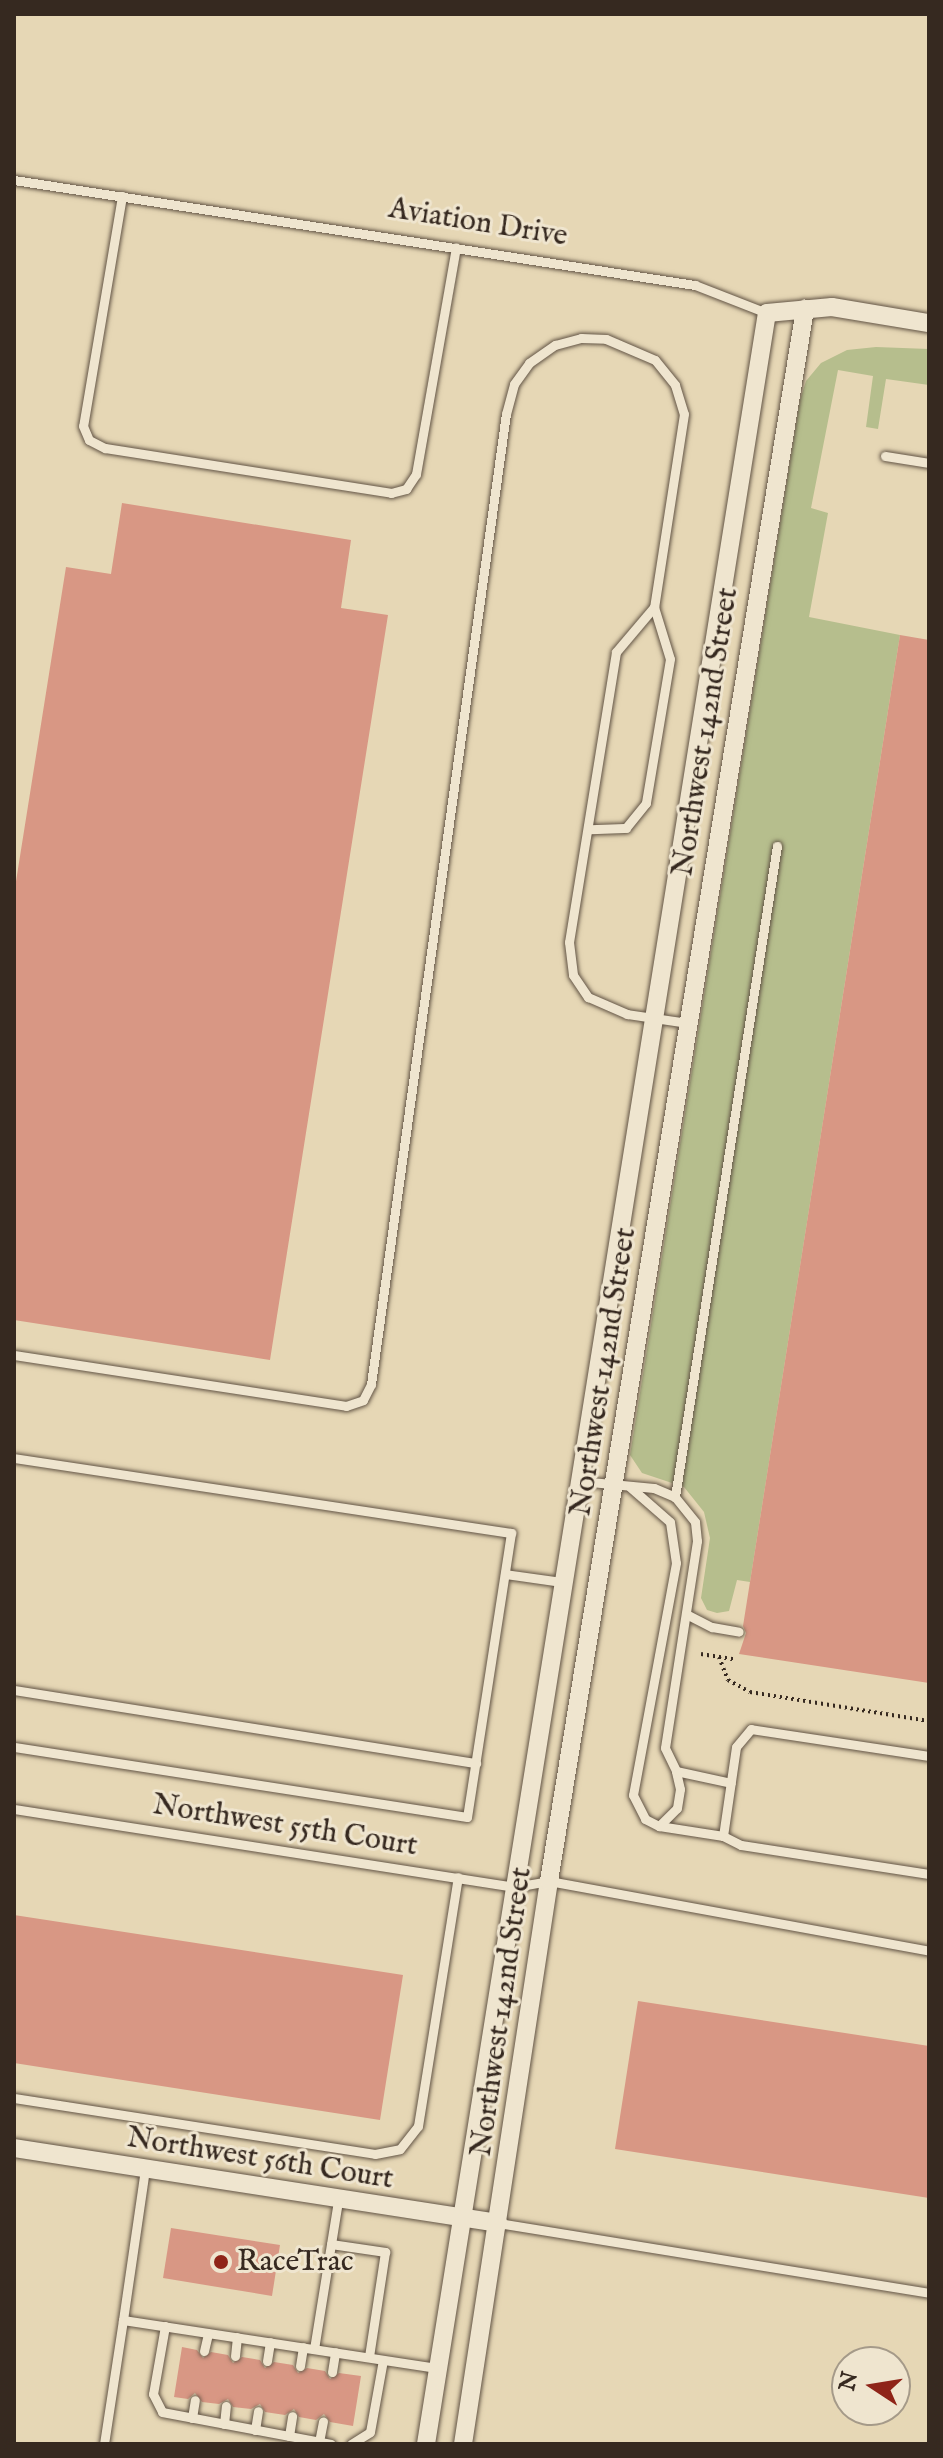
<!DOCTYPE html>
<style>
body{margin:0}
#map{position:relative;width:943px;height:2458px;overflow:hidden;background:#e6d7b5;font-family:"IM FELL English",serif}
div>[style]{position:absolute}
.green>*{inset:0;background:#b6be8d}
.building>*{inset:0;background:#d89784}
.path>*{height:4px;margin-top:-2px;transform-origin:0;background:repeating-linear-gradient(90deg,#362920 0 2px,transparent 0 6px)}
.roads{filter:drop-shadow(0 0 2px #625445) drop-shadow(0 0 2px #625445)}
.service>*{height:9px;margin:-4.5px;padding:0 4.5px;transform-origin:4.5px;border-radius:4.5px;background:#efe5cf}
.minor>*{height:18px;margin:-9px;padding:0 9px;transform-origin:9px;border-radius:9px;background:#efe5cf}
.dots>*{width:22px;height:22px;translate:-50% -50%;box-sizing:border-box;border:4px solid #efe5cf;border-radius:50%}
span{translate:-50% -50%;white-space:nowrap;text-align:center;line-height:1.15;-webkit-text-stroke:6px #efe5cf;paint-order:stroke}
.street-label{font-size:30px;color:#362920}
.poi-label{font-size:30px;color:#362920}
.left{translate:0 -50%;text-align:left}
.frame{position:absolute;inset:0;border:16px solid #362920;pointer-events:none}
.north{position:absolute;left:831px;top:2346px;width:80px;height:80px;box-sizing:border-box;background:#efe5cf;border:2px solid #a59a89;border-radius:50%;rotate:282deg;font-size:22px;font-weight:700;line-height:32px;text-align:center;color:#362920}
.north::after{content:'';display:block;margin:auto;width:28px;height:36px;background:#8f2418;clip-path:polygon(50% 0,100% 100%,50% 72%,0 100%)}
</style>
<div id="map">
<div class="green">
<i style="clip-path:polygon(876px 347px,929px 349px,929px 385px,886px 379px,878px 429px,866px 427px,873px 376px,838px 370px,811px 508px,828px 513px,809px 617px,900px 635px,750px 1582px,737px 1580px,729px 1611px,717px 1613px,707px 1610px,701px 1598px,710px 1538px,704px 1512px,684px 1487px,642px 1473px,630px 1455px,800px 400px,806px 381px,821px 363px,847px 350px)"></i>
</div>
<div class="building">
<i style="clip-path:polygon(122px 503px,351px 540px,341px 608px,388px 615px,270px 1360px,14px 1320px,14px 894px,66px 567px,111px 574px)"></i>
<i style="clip-path:polygon(900px 635px,929px 640px,929px 1683px,739px 1654px,746px 1633px,743px 1626px)"></i>
<i style="clip-path:polygon(14px 1915px,403px 1975px,380px 2120px,14px 2063px)"></i>
<i style="clip-path:polygon(638px 2001px,929px 2046px,929px 2198px,615px 2149px)"></i>
<i style="clip-path:polygon(171px 2228px,280px 2245px,272px 2296px,163px 2278px)"></i>
<i style="clip-path:polygon(182px 2347px,197px 2350px,203px 2358px,211px 2352px,228px 2355px,233px 2363px,242px 2357px,260px 2360px,265px 2368px,274px 2362px,293px 2365px,298px 2373px,307px 2368px,325px 2371px,330px 2379px,339px 2373px,361px 2376px,353px 2426px,330px 2422px,324px 2414px,316px 2420px,299px 2417px,294px 2409px,285px 2415px,265px 2412px,260px 2404px,251px 2409px,233px 2407px,228px 2399px,219px 2404px,202px 2402px,195px 2393px,188px 2399px,174px 2397px)"></i>
</div>
<div class="path">
<i style="left:701px;top:1654px;width:33px;rotate:9deg"></i>
<i style="left:719px;top:1657px;width:25px;rotate:69deg"></i>
<i style="left:728px;top:1680px;width:25px;rotate:29deg"></i>
<i style="left:750px;top:1692px;width:181px;rotate:9.2deg"></i>
</div>
<div class="roads">
<div class="service">
<i style="left:14px;top:180px;width:689px;rotate:8.77deg"></i>
<i style="left:695px;top:285px;width:77px;rotate:21.3deg"></i>
<i style="left:122px;top:196px;width:233px;rotate:99.6deg"></i>
<i style="left:83px;top:426px;width:15px;rotate:67deg"></i>
<i style="left:89px;top:440px;width:18px;rotate:27deg"></i>
<i style="left:105px;top:448px;width:290px;rotate:8.9deg"></i>
<i style="left:391px;top:493px;width:16px;rotate:-15deg"></i>
<i style="left:406px;top:489px;width:18px;rotate:-56deg"></i>
<i style="left:416px;top:474px;width:230px;rotate:-80deg"></i>
<i style="left:885px;top:456px;width:45px;rotate:9deg"></i>
<i style="left:654px;top:607px;width:59px;rotate:130.2deg"></i>
<i style="left:616px;top:652px;width:294px;rotate:99.2deg"></i>
<i style="left:569px;top:942px;width:33px;rotate:83deg"></i>
<i style="left:573px;top:975px;width:27px;rotate:56deg"></i>
<i style="left:588px;top:997px;width:43px;rotate:23.6deg"></i>
<i style="left:627px;top:1014px;width:62px;rotate:8.4deg"></i>
<i style="left:14px;top:1355px;width:336px;rotate:8.7deg"></i>
<i style="left:346px;top:1406px;width:18px;rotate:-19deg"></i>
<i style="left:363px;top:1400px;width:18px;rotate:-63deg"></i>
<i style="left:371px;top:1384px;width:979px;rotate:-82.08deg"></i>
<i style="left:506px;top:414px;width:31px;rotate:-75deg"></i>
<i style="left:514px;top:384px;width:26px;rotate:-54deg"></i>
<i style="left:529px;top:363px;width:32px;rotate:-35deg"></i>
<i style="left:555px;top:345px;width:27px;rotate:-15deg"></i>
<i style="left:581px;top:338px;width:25px;rotate:2deg"></i>
<i style="left:606px;top:339px;width:53px;rotate:23.2deg"></i>
<i style="left:655px;top:360px;width:32px;rotate:51deg"></i>
<i style="left:675px;top:385px;width:30px;rotate:73deg"></i>
<i style="left:684px;top:414px;width:195px;rotate:98.8deg"></i>
<i style="left:654px;top:607px;width:54px;rotate:72.9deg"></i>
<i style="left:670px;top:659px;width:146px;rotate:99.5deg"></i>
<i style="left:646px;top:803px;width:32px;rotate:129deg"></i>
<i style="left:626px;top:828px;width:38px;rotate:178deg"></i>
<i style="left:14px;top:1458px;width:503px;rotate:8.58deg"></i>
<i style="left:511px;top:1533px;width:287px;rotate:98.8deg"></i>
<i style="left:467px;top:1817px;width:458px;rotate:-171.2deg"></i>
<i style="left:580px;top:1481px;width:74px;rotate:5.4deg"></i>
<i style="left:654px;top:1488px;width:23px;rotate:23deg"></i>
<i style="left:675px;top:1497px;width:32px;rotate:51deg"></i>
<i style="left:695px;top:1522px;width:19px;rotate:84deg"></i>
<i style="left:697px;top:1541px;width:209px;rotate:98.8deg"></i>
<i style="left:665px;top:1748px;width:25px;rotate:64deg"></i>
<i style="left:676px;top:1771px;width:56px;rotate:12.3deg"></i>
<i style="left:630px;top:1487px;width:53px;rotate:41.2deg"></i>
<i style="left:670px;top:1522px;width:41px;rotate:81.7deg"></i>
<i style="left:676px;top:1563px;width:236px;rotate:100.5deg"></i>
<i style="left:633px;top:1795px;width:27px;rotate:63deg"></i>
<i style="left:645px;top:1819px;width:16px;rotate:27deg"></i>
<i style="left:659px;top:1826px;width:65px;rotate:8.9deg"></i>
<i style="left:675px;top:1497px;width:659px;rotate:-81.1deg"></i>
<i style="left:505px;top:1574px;width:58px;rotate:8deg"></i>
<i style="left:686px;top:1614px;width:29px;rotate:27deg"></i>
<i style="left:712px;top:1627px;width:27px;rotate:10deg"></i>
<i style="left:14px;top:1690px;width:468px;rotate:9deg"></i>
<i style="left:929px;top:1756px;width:180px;rotate:-171.4deg"></i>
<i style="left:751px;top:1729px;width:23px;rotate:130deg"></i>
<i style="left:736px;top:1747px;width:90px;rotate:98.3deg"></i>
<i style="left:723px;top:1836px;width:20px;rotate:27deg"></i>
<i style="left:741px;top:1845px;width:190px;rotate:8.8deg"></i>
<i style="left:14px;top:1809px;width:507px;rotate:8.85deg"></i>
<i style="left:515px;top:1887px;width:35px;rotate:-10deg"></i>
<i style="left:549px;top:1881px;width:386px;rotate:10.4deg"></i>
<i style="left:659px;top:1826px;width:25px;rotate:-45deg"></i>
<i style="left:677px;top:1808px;width:19px;rotate:-81deg"></i>
<i style="left:680px;top:1789px;width:18px;rotate:-103deg"></i>
<i style="left:14px;top:2098px;width:365px;rotate:8.8deg"></i>
<i style="left:375px;top:2154px;width:25px;rotate:-11deg"></i>
<i style="left:400px;top:2149px;width:29px;rotate:-52deg"></i>
<i style="left:418px;top:2126px;width:252px;rotate:-80.9deg"></i>
<i style="left:145px;top:2169px;width:153px;rotate:98.3deg"></i>
<i style="left:123px;top:2320px;width:319px;rotate:8.7deg"></i>
<i style="left:498px;top:2223px;width:437px;rotate:9.2deg"></i>
<i style="left:331px;top:2244px;width:55px;rotate:8.4deg"></i>
<i style="left:385px;top:2252px;width:106px;rotate:98.7deg"></i>
<i style="left:165px;top:2326px;width:69px;rotate:100deg"></i>
<i style="left:153px;top:2394px;width:20px;rotate:63deg"></i>
<i style="left:162px;top:2412px;width:172px;rotate:10.7deg"></i>
<i style="left:314px;top:2349px;width:151px;rotate:-80.8deg"></i>
<i style="left:204px;top:2351px;width:18px;rotate:-77deg"></i>
<i style="left:235px;top:2356px;width:19px;rotate:-84deg"></i>
<i style="left:267px;top:2361px;width:19px;rotate:-81deg"></i>
<i style="left:300px;top:2366px;width:19px;rotate:-81deg"></i>
<i style="left:332px;top:2372px;width:20px;rotate:-81deg"></i>
<i style="left:192px;top:2418px;width:18px;rotate:-81deg"></i>
<i style="left:224px;top:2424px;width:18px;rotate:-84deg"></i>
<i style="left:255px;top:2430px;width:19px;rotate:-81deg"></i>
<i style="left:289px;top:2436px;width:20px;rotate:-81deg"></i>
<i style="left:319px;top:2442px;width:21px;rotate:-79deg"></i>
<i style="left:104px;top:2444px;width:125px;rotate:-81.3deg"></i>
<i style="left:351px;top:2444px;width:22px;rotate:-32deg"></i>
<i style="left:370px;top:2432px;width:73px;rotate:-79.8deg"></i>
</div>
<div class="minor">
<i style="left:14px;top:2148px;width:490px;rotate:8.8deg"></i>
<i style="left:426px;top:2444px;width:2158px;rotate:-80.91deg"></i>
<i style="left:767px;top:313px;width:65px;rotate:-5.3deg"></i>
<i style="left:832px;top:307px;width:98px;rotate:9.4deg"></i>
<i style="left:463px;top:2444px;width:570px;rotate:-81.32deg"></i>
<i style="left:549px;top:1881px;width:1593px;rotate:-80.75deg"></i>
</div>
</div>
<div class="dots">
<i style="left:221px;top:2262px;background:#8f2418"></i>
</div>
<div class="street-label">
<span style="left:478px;top:223px;rotate:9deg">Aviation Drive</span>
<span style="left:706px;top:732px;rotate:-81deg">Northwest 142nd Street</span>
<span style="left:604px;top:1372px;rotate:-81deg">Northwest 142nd Street</span>
<span style="left:285px;top:1826px;rotate:9deg">Northwest 55th Court</span>
<span style="left:502px;top:2012px;rotate:-82deg">Northwest 142nd Street</span>
<span style="left:260px;top:2159px;rotate:9deg">Northwest 56th Court</span>
</div>
<div class="poi-label">
<span class="left" style="left:237px;top:2262px">RaceTrac</span>
</div>
<div class="frame"></div>
<div class="north">N</div>
</div>
